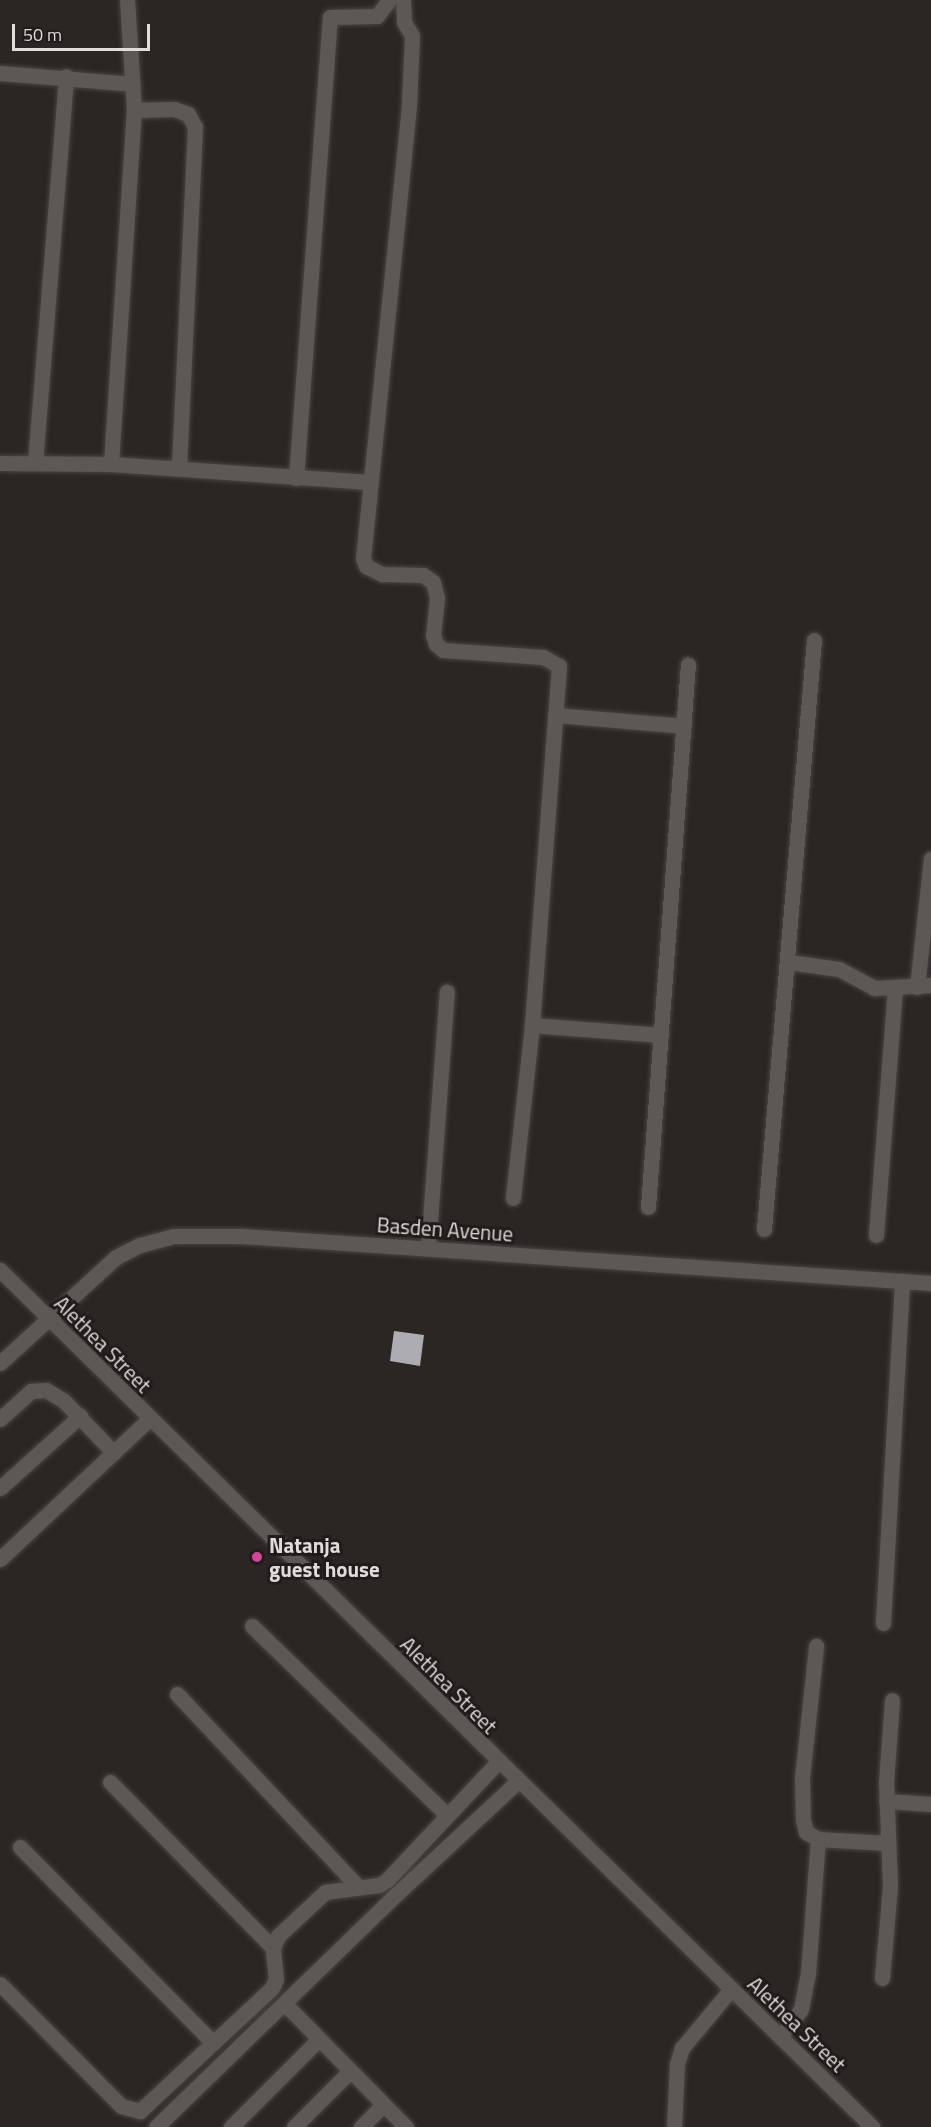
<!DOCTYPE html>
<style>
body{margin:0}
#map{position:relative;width:931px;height:2127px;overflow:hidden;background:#2b2624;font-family:"Titillium Web",sans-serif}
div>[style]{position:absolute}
.building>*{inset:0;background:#acacb2}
.roads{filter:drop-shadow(0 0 2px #484442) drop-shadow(0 0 2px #484442)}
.minor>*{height:15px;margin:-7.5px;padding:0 7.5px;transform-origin:7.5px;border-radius:7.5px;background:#5d5855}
.dots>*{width:16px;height:16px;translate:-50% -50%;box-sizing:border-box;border:3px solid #211c1b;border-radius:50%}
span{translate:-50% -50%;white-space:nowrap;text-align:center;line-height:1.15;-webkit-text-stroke:6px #211c1b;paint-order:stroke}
.street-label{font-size:21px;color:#dfdcda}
.poi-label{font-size:21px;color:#dfdcda;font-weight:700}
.left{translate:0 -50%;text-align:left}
.scale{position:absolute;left:12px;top:24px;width:138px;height:27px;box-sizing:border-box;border:3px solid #dfdcda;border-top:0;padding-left:8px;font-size:18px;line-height:21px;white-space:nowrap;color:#dfdcda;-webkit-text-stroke:4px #211c1b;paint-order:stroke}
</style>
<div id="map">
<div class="building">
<i style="clip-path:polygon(394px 1331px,424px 1335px,420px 1366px,390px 1361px)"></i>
</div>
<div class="roads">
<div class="minor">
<i style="left:403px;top:0;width:22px;rotate:87deg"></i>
<i style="left:404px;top:22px;width:16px;rotate:60deg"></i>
<i style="left:412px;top:36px;width:70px;rotate:92.5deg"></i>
<i style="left:409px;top:106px;width:454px;rotate:95.8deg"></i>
<i style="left:363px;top:558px;width:9px;rotate:69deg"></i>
<i style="left:366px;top:566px;width:18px;rotate:27deg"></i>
<i style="left:382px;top:574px;width:41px;rotate:1.4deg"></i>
<i style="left:423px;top:575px;width:12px;rotate:35deg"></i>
<i style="left:433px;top:582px;width:16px;rotate:76deg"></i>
<i style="left:437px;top:598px;width:37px;rotate:96deg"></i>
<i style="left:433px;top:635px;width:9px;rotate:72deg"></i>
<i style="left:436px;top:644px;width:9px;rotate:41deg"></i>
<i style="left:443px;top:650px;width:100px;rotate:4deg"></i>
<i style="left:543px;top:657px;width:18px;rotate:29deg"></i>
<i style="left:559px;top:666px;width:360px;rotate:94.3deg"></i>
<i style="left:532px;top:1025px;width:174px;rotate:96.3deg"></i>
<i style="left:0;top:73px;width:133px;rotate:4.7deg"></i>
<i style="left:134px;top:110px;width:40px;rotate:-1.4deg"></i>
<i style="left:174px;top:109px;width:15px;rotate:20deg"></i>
<i style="left:188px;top:114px;width:15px;rotate:62deg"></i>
<i style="left:195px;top:127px;width:341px;rotate:92.7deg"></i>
<i style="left:0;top:463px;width:111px;rotate:0.5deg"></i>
<i style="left:111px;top:464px;width:259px;rotate:4deg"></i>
<i style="left:35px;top:463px;width:388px;rotate:-85.4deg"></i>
<i style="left:111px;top:464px;width:355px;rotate:-86.3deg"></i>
<i style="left:134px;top:110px;width:110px;rotate:-93.6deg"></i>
<i style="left:296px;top:478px;width:462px;rotate:-85.8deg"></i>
<i style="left:330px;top:17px;width:47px;rotate:-1.2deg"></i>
<i style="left:377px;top:16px;width:20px;rotate:-53deg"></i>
<i style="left:556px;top:715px;width:128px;rotate:4.9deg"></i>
<i style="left:789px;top:962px;width:50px;rotate:8deg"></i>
<i style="left:839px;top:969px;width:40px;rotate:28deg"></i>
<i style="left:874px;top:988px;width:57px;rotate:-3deg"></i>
<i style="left:917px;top:987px;width:129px;rotate:-83.8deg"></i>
<i style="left:532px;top:1025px;width:129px;rotate:4.4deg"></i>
<i style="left:648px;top:1207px;width:544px;rotate:-85.79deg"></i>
<i style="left:764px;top:1229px;width:591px;rotate:-85.15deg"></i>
<i style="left:876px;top:1235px;width:247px;rotate:-85.6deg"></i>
<i style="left:428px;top:1248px;width:257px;rotate:-85.8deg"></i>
<i style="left:0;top:1270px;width:1223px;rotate:44.5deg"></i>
<i style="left:0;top:1363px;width:157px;rotate:-42.4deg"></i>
<i style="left:116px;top:1257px;width:27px;rotate:-27deg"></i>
<i style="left:140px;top:1245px;width:35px;rotate:-15deg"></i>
<i style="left:174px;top:1236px;width:67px"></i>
<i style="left:241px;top:1236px;width:692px;rotate:3.9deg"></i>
<i style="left:0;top:1419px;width:42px;rotate:-42.1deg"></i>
<i style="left:31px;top:1391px;width:15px;rotate:-4deg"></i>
<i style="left:46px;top:1390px;width:21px;rotate:31deg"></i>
<i style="left:64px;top:1401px;width:72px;rotate:46.1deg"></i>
<i style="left:0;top:1488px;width:108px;rotate:-42deg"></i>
<i style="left:0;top:1559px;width:204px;rotate:-43.2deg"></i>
<i style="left:883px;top:1623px;width:343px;rotate:-86.8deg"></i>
<i style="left:252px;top:1626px;width:272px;rotate:44.1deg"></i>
<i style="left:177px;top:1694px;width:265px;rotate:46.8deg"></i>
<i style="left:110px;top:1782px;width:233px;rotate:45.5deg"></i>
<i style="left:886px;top:1801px;width:45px;rotate:3.8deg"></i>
<i style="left:818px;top:1839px;width:70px;rotate:3.3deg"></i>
<i style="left:20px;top:1847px;width:275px;rotate:45.4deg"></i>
<i style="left:882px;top:1978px;width:92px;rotate:-85deg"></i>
<i style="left:890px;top:1886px;width:104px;rotate:-92.2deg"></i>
<i style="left:886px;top:1782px;width:82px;rotate:-85.8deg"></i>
<i style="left:0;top:1984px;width:172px;rotate:45.2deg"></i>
<i style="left:121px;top:2106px;width:20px;rotate:15deg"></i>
<i style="left:140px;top:2111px;width:180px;rotate:-43deg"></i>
<i style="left:272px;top:1988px;width:10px;rotate:-66deg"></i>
<i style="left:276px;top:1979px;width:31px;rotate:-96deg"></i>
<i style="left:273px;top:1948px;width:13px;rotate:-67deg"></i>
<i style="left:278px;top:1936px;width:64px;rotate:-43.1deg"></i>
<i style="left:325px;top:1892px;width:54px;rotate:-7.4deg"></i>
<i style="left:379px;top:1885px;width:9px;rotate:-32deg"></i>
<i style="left:387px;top:1880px;width:162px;rotate:-46.8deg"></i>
<i style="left:284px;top:2003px;width:174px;rotate:45.5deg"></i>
<i style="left:780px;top:2037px;width:35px;rotate:-53deg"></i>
<i style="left:801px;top:2009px;width:36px;rotate:-79deg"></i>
<i style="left:808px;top:1974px;width:135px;rotate:-85.8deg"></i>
<i style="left:818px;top:1839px;width:14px;rotate:-150deg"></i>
<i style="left:806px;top:1832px;width:12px;rotate:-104deg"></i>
<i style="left:803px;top:1820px;width:42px;rotate:-91.4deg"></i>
<i style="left:802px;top:1778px;width:133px;rotate:-83.9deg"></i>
<i style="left:156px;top:2127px;width:326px;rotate:-44.1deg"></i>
<i style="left:390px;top:1900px;width:175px;rotate:-42.9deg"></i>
<i style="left:231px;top:2127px;width:123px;rotate:-45deg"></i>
<i style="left:294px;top:2127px;width:78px;rotate:-45deg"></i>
<i style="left:361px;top:2127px;width:31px;rotate:-45deg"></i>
<i style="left:674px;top:2127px;width:63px;rotate:-87.3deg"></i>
<i style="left:677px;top:2064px;width:17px;rotate:-73deg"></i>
<i style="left:682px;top:2048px;width:77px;rotate:-50.3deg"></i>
</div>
</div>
<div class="dots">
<i style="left:257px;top:1557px;background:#d1479c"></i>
</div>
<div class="street-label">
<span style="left:445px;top:1229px;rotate:4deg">Basden Avenue</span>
<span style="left:103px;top:1344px;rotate:45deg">Alethea Street</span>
<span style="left:449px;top:1685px;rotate:45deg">Alethea Street</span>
<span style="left:797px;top:2024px;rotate:44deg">Alethea Street</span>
</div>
<div class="poi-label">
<span class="left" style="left:269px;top:1557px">Natanja<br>guest house</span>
</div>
<div class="scale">50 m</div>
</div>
